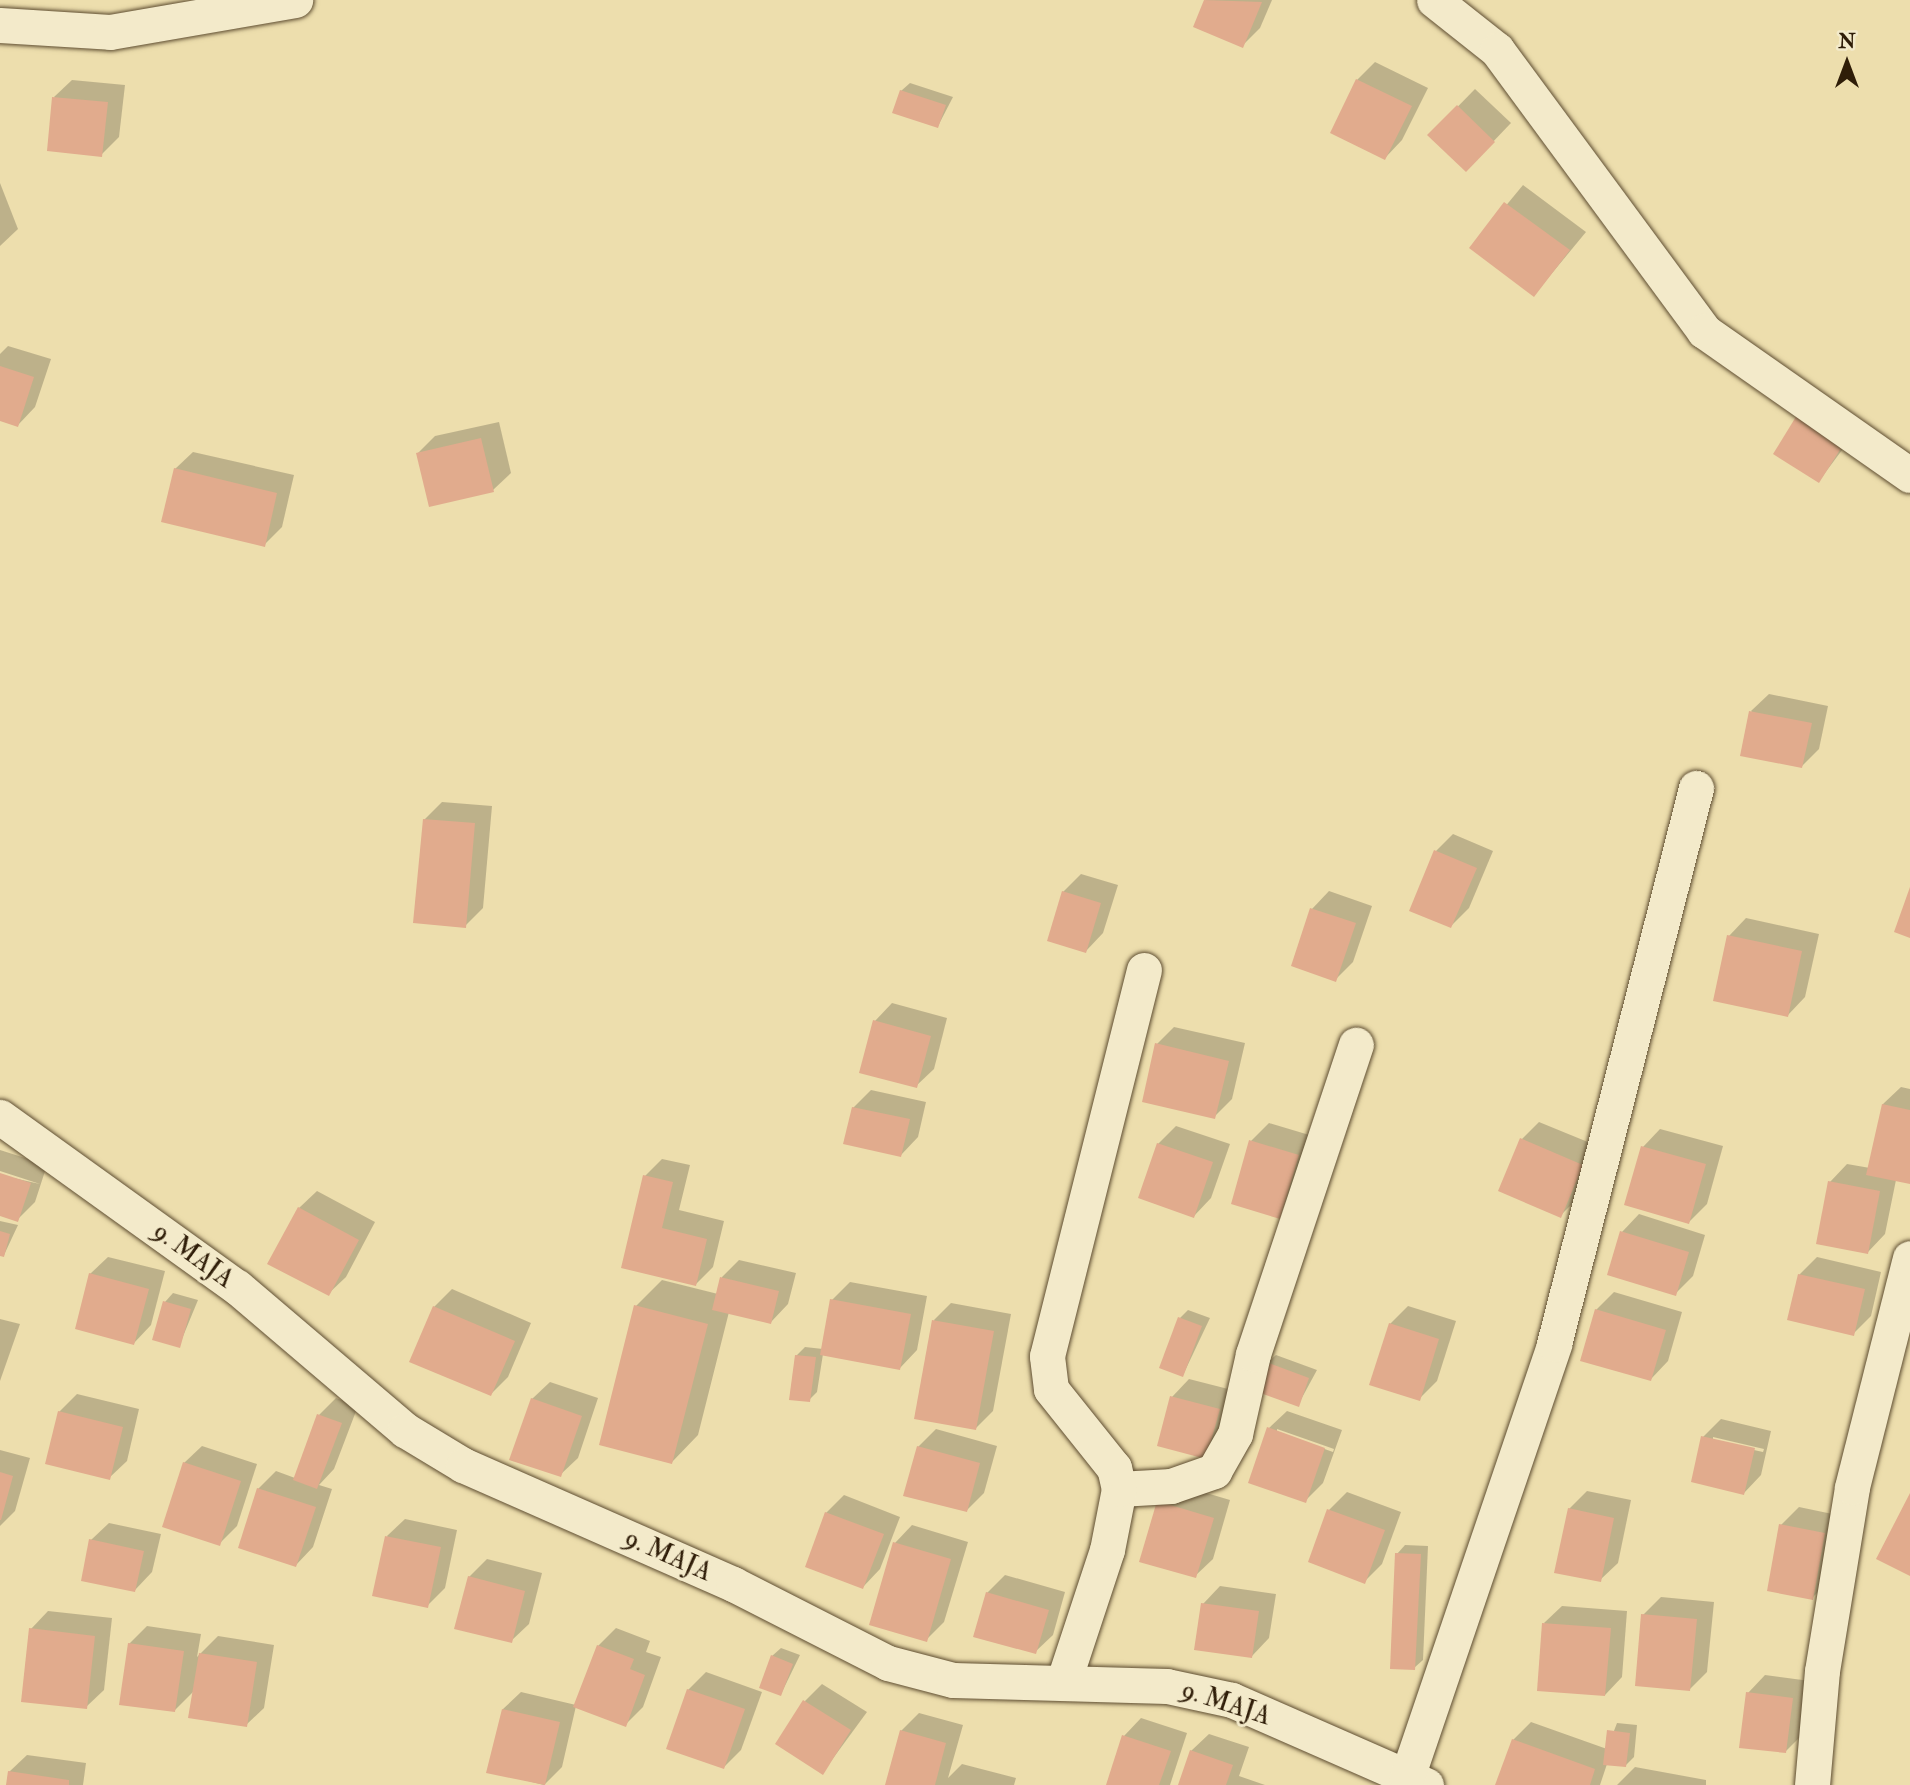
<!DOCTYPE html>
<style>
body{margin:0}
#map{position:relative;width:1910px;height:1785px;overflow:hidden;background:#eddead;font-family:"IM FELL Double Pica",serif}
div>[style]{position:absolute}
.shadow>*{inset:0;background:#0003}
.building>*{inset:0;background:#e1ab8d}
.roads{filter:drop-shadow(0 0 2px #5e4d31) drop-shadow(0 0 2px #5e4d31)}
.minor>*{height:35px;margin:-17.5px;padding:0 17.5px;transform-origin:17.5px;border-radius:17.5px;background:#f3eaca}
span{translate:-50% -50%;white-space:nowrap;text-align:center;line-height:1.15;-webkit-text-stroke:6px #f3eaca;paint-order:stroke}
.street-label{font-size:26px;color:#2f1d08}
.north{position:absolute;left:1812px;top:28px;width:70px;height:70px;-webkit-text-stroke:5px #f3eaca;paint-order:stroke;rotate:0deg;font-size:19px;font-weight:700;line-height:28px;text-align:center;color:#2f1d08}
.north::after{content:'';display:block;margin:auto;width:24px;height:32px;background:#2f1d08;clip-path:polygon(50% 0,100% 100%,50% 72%,0 100%)}
</style>
<div id="map">
<div class="shadow">
<i style="clip-path:polygon(1206px 0,1272px 0,1260px 28px,1242px 46px,1195px 26px)"></i>
<i style="clip-path:polygon(1375px 62px,1428px 88px,1402px 140px,1385px 158px,1332px 132px,1357px 80px)"></i>
<i style="clip-path:polygon(72px 80px,125px 85px,119px 137px,101px 155px,54px 97px)"></i>
<i style="clip-path:polygon(910px 83px,953px 97px,938px 126px,901px 91px)"></i>
<i style="clip-path:polygon(1475px 89px,1511px 123px,1466px 170px,1430px 135px)"></i>
<i style="clip-path:polygon(0 183px,18px 229px,0 246px)"></i>
<i style="clip-path:polygon(1523px 185px,1586px 232px,1534px 295px,1471px 248px)"></i>
<i style="clip-path:polygon(8px 346px,51px 359px,35px 407px,18px 425px,0 419px,0 354px)"></i>
<i style="clip-path:polygon(499px 422px,511px 473px,493px 490px,418px 453px,435px 436px)"></i>
<i style="clip-path:polygon(1860px 426px,1819px 481px,1775px 453px)"></i>
<i style="clip-path:polygon(193px 452px,294px 475px,282px 527px,264px 545px,175px 469px)"></i>
<i style="clip-path:polygon(1769px 694px,1828px 706px,1819px 749px,1802px 766px,1751px 711px)"></i>
<i style="clip-path:polygon(442px 802px,492px 806px,483px 908px,465px 926px,424px 820px)"></i>
<i style="clip-path:polygon(1453px 834px,1493px 851px,1469px 908px,1451px 926px,1436px 851px)"></i>
<i style="clip-path:polygon(1081px 874px,1118px 885px,1103px 933px,1086px 951px,1063px 892px)"></i>
<i style="clip-path:polygon(1329px 891px,1372px 906px,1353px 962px,1335px 980px,1312px 909px)"></i>
<i style="clip-path:polygon(1746px 918px,1819px 934px,1805px 997px,1788px 1015px,1729px 936px)"></i>
<i style="clip-path:polygon(892px 1003px,947px 1018px,934px 1069px,916px 1086px,875px 1021px)"></i>
<i style="clip-path:polygon(1174px 1027px,1245px 1043px,1232px 1099px,1214px 1117px,1157px 1044px)"></i>
<i style="clip-path:polygon(1901px 1087px,1910px 1089px,1910px 1182px,1896px 1180px,1885px 1234px,1868px 1252px,1830px 1182px,1847px 1164px,1870px 1168px,1883px 1104px)"></i>
<i style="clip-path:polygon(871px 1090px,926px 1102px,918px 1137px,901px 1155px,853px 1108px)"></i>
<i style="clip-path:polygon(1539px 1122px,1600px 1147px,1578px 1198px,1560px 1216px,1522px 1139px)"></i>
<i style="clip-path:polygon(1269px 1123px,1316px 1137px,1279px 1217px,1251px 1141px)"></i>
<i style="clip-path:polygon(1176px 1126px,1230px 1144px,1211px 1198px,1194px 1216px,1158px 1144px)"></i>
<i style="clip-path:polygon(1660px 1129px,1723px 1146px,1707px 1204px,1689px 1222px,1643px 1147px)"></i>
<i style="clip-path:polygon(0 1150px,47px 1165px,35px 1202px,17px 1220px,0 1214px,0 1175px,40px 1184px,0 1171px)"></i>
<i style="clip-path:polygon(662px 1159px,690px 1165px,679px 1210px,724px 1221px,713px 1267px,696px 1284px,623px 1267px,645px 1176px)"></i>
<i style="clip-path:polygon(317px 1191px,375px 1222px,346px 1277px,328px 1294px,299px 1208px)"></i>
<i style="clip-path:polygon(1639px 1214px,1705px 1235px,1693px 1276px,1675px 1294px,1622px 1232px)"></i>
<i style="clip-path:polygon(0 1221px,18px 1225px,4px 1255px,0 1254px)"></i>
<i style="clip-path:polygon(108px 1257px,165px 1271px,151px 1325px,134px 1343px,90px 1274px)"></i>
<i style="clip-path:polygon(1817px 1257px,1881px 1272px,1871px 1316px,1853px 1334px,1799px 1275px)"></i>
<i style="clip-path:polygon(739px 1260px,796px 1273px,788px 1304px,771px 1322px,729px 1312px,698px 1435px,672px 1462px,636px 1306px,662px 1280px,718px 1294px,722px 1277px)"></i>
<i style="clip-path:polygon(850px 1282px,927px 1296px,917px 1350px,900px 1368px,823px 1354px,817px 1392px,809px 1400px,796px 1356px,805px 1347px,823px 1349px,832px 1300px)"></i>
<i style="clip-path:polygon(452px 1289px,531px 1323px,508px 1377px,491px 1394px,434px 1307px)"></i>
<i style="clip-path:polygon(1614px 1292px,1682px 1312px,1668px 1361px,1651px 1379px,1596px 1310px)"></i>
<i style="clip-path:polygon(173px 1293px,198px 1300px,179px 1346px,165px 1302px)"></i>
<i style="clip-path:polygon(951px 1303px,1011px 1314px,993px 1411px,975px 1429px,934px 1320px)"></i>
<i style="clip-path:polygon(1408px 1306px,1456px 1321px,1437px 1381px,1419px 1399px,1390px 1324px)"></i>
<i style="clip-path:polygon(1188px 1310px,1210px 1318px,1183px 1375px,1180px 1318px)"></i>
<i style="clip-path:polygon(0 1319px,20px 1324px,0 1381px)"></i>
<i style="clip-path:polygon(1276px 1355px,1317px 1370px,1298px 1405px,1267px 1363px)"></i>
<i style="clip-path:polygon(1189px 1379px,1236px 1391px,1206px 1457px,1172px 1397px)"></i>
<i style="clip-path:polygon(550px 1382px,598px 1398px,578px 1458px,560px 1475px,532px 1399px)"></i>
<i style="clip-path:polygon(77px 1394px,139px 1409px,127px 1461px,109px 1478px,59px 1412px)"></i>
<i style="clip-path:polygon(336px 1398px,358px 1406px,334px 1469px,319px 1485px,332px 1489px,313px 1547px,296px 1565px,258px 1489px,276px 1471px,295px 1478px,319px 1415px)"></i>
<i style="clip-path:polygon(evenodd,1287px 1411px,1342px 1430px,1323px 1483px,1305px 1501px,1269px 1428px,1287px 1411px,1277px 1429px,1334px 1449px,1333px 1452px,1277px 1432px,1277px 1429px)"></i>
<i style="clip-path:polygon(evenodd,1721px 1419px,1771px 1431px,1761px 1475px,1744px 1493px,1703px 1437px,1721px 1419px,1713px 1437px,1764px 1449px,1763px 1452px,1713px 1441px,1713px 1437px)"></i>
<i style="clip-path:polygon(936px 1429px,997px 1446px,984px 1493px,966px 1511px,918px 1447px)"></i>
<i style="clip-path:polygon(202px 1446px,257px 1464px,237px 1526px,219px 1544px,184px 1463px)"></i>
<i style="clip-path:polygon(0 1450px,30px 1458px,15px 1511px,0 1526px)"></i>
<i style="clip-path:polygon(1176px 1484px,1230px 1500px,1213px 1559px,1195px 1576px,1158px 1502px)"></i>
<i style="clip-path:polygon(1587px 1491px,1631px 1500px,1618px 1563px,1600px 1580px,1569px 1509px)"></i>
<i style="clip-path:polygon(1347px 1492px,1401px 1512px,1382px 1564px,1364px 1582px,1310px 1561px,1329px 1510px)"></i>
<i style="clip-path:polygon(844px 1495px,900px 1517px,880px 1569px,863px 1587px,826px 1513px)"></i>
<i style="clip-path:polygon(1799px 1507px,1842px 1516px,1830px 1580px,1812px 1598px,1781px 1525px)"></i>
<i style="clip-path:polygon(405px 1519px,457px 1530px,445px 1588px,427px 1606px,387px 1536px)"></i>
<i style="clip-path:polygon(109px 1523px,161px 1534px,152px 1572px,135px 1590px,91px 1540px)"></i>
<i style="clip-path:polygon(912px 1525px,968px 1542px,944px 1622px,926px 1640px,895px 1543px)"></i>
<i style="clip-path:polygon(1405px 1545px,1428px 1546px,1423px 1660px,1414px 1668px,1397px 1554px)"></i>
<i style="clip-path:polygon(487px 1559px,542px 1573px,529px 1624px,511px 1641px,469px 1577px)"></i>
<i style="clip-path:polygon(1005px 1575px,1065px 1592px,1053px 1635px,1035px 1652px,987px 1593px)"></i>
<i style="clip-path:polygon(1220px 1586px,1276px 1594px,1269px 1638px,1252px 1656px,1203px 1604px)"></i>
<i style="clip-path:polygon(1661px 1597px,1714px 1602px,1707px 1672px,1690px 1689px,1643px 1615px)"></i>
<i style="clip-path:polygon(1562px 1606px,1627px 1611px,1622px 1677px,1605px 1695px,1544px 1623px)"></i>
<i style="clip-path:polygon(48px 1611px,112px 1618px,104px 1690px,86px 1707px,31px 1629px)"></i>
<i style="clip-path:polygon(147px 1626px,201px 1634px,197px 1657px,218px 1636px,274px 1645px,264px 1708px,246px 1725px,194px 1691px,174px 1711px,129px 1644px)"></i>
<i style="clip-path:polygon(616px 1628px,650px 1641px,646px 1652px,661px 1657px,643px 1707px,625px 1725px,576px 1706px,562px 1767px,544px 1785px,488px 1771px,503px 1709px,521px 1692px,576px 1705px,598px 1646px)"></i>
<i style="clip-path:polygon(781px 1648px,800px 1655px,781px 1694px,772px 1656px)"></i>
<i style="clip-path:polygon(706px 1672px,762px 1692px,741px 1750px,724px 1767px,688px 1690px)"></i>
<i style="clip-path:polygon(1765px 1675px,1810px 1681px,1803px 1734px,1785px 1752px,1748px 1693px)"></i>
<i style="clip-path:polygon(822px 1684px,867px 1712px,823px 1772px,805px 1701px)"></i>
<i style="clip-path:polygon(919px 1713px,963px 1725px,948px 1778px,962px 1764px,1016px 1778px,1014px 1785px,886px 1785px,901px 1731px)"></i>
<i style="clip-path:polygon(1141px 1718px,1187px 1733px,1170px 1785px,1107px 1785px,1124px 1736px)"></i>
<i style="clip-path:polygon(1531px 1722px,1607px 1749px,1617px 1723px,1637px 1725px,1634px 1757px,1626px 1765px,1607px 1764px,1600px 1785px,1497px 1785px,1513px 1740px)"></i>
<i style="clip-path:polygon(1209px 1734px,1249px 1747px,1239px 1776px,1265px 1785px,1180px 1785px,1191px 1751px)"></i>
<i style="clip-path:polygon(27px 1755px,86px 1763px,83px 1785px,8px 1785px,9px 1772px)"></i>
<i style="clip-path:polygon(1635px 1767px,1706px 1780px,1706px 1785px,1617px 1785px)"></i>
</div>
<div class="building">
<i style="clip-path:polygon(1204px 0,1262px 2px,1243px 48px,1193px 27px)"></i>
<i style="clip-path:polygon(1356px 79px,1412px 106px,1385px 160px,1330px 133px)"></i>
<i style="clip-path:polygon(900px 90px,946px 105px,938px 128px,892px 113px)"></i>
<i style="clip-path:polygon(52px 97px,108px 102px,102px 157px,47px 151px)"></i>
<i style="clip-path:polygon(1457px 105px,1495px 142px,1466px 172px,1427px 135px)"></i>
<i style="clip-path:polygon(1504px 202px,1570px 250px,1534px 297px,1469px 248px)"></i>
<i style="clip-path:polygon(0 366px,34px 377px,18px 427px,0 421px)"></i>
<i style="clip-path:polygon(1797px 415px,1843px 445px,1819px 483px,1773px 454px)"></i>
<i style="clip-path:polygon(481px 438px,494px 492px,429px 507px,416px 453px)"></i>
<i style="clip-path:polygon(174px 468px,277px 493px,265px 547px,161px 522px)"></i>
<i style="clip-path:polygon(1749px 711px,1812px 723px,1802px 768px,1740px 756px)"></i>
<i style="clip-path:polygon(423px 819px,475px 823px,466px 928px,413px 923px)"></i>
<i style="clip-path:polygon(1434px 850px,1477px 868px,1451px 928px,1409px 911px)"></i>
<i style="clip-path:polygon(1910px 887px,1910px 938px,1894px 932px)"></i>
<i style="clip-path:polygon(1062px 891px,1101px 903px,1086px 953px,1047px 941px)"></i>
<i style="clip-path:polygon(1310px 908px,1356px 923px,1336px 982px,1291px 966px)"></i>
<i style="clip-path:polygon(1727px 935px,1802px 951px,1788px 1017px,1713px 1001px)"></i>
<i style="clip-path:polygon(873px 1020px,931px 1036px,917px 1088px,859px 1073px)"></i>
<i style="clip-path:polygon(1155px 1043px,1229px 1061px,1215px 1119px,1142px 1102px)"></i>
<i style="clip-path:polygon(1882px 1104px,1910px 1110px,1910px 1184px,1866px 1175px)"></i>
<i style="clip-path:polygon(852px 1107px,910px 1119px,901px 1157px,843px 1144px)"></i>
<i style="clip-path:polygon(1520px 1138px,1583px 1165px,1561px 1218px,1498px 1191px)"></i>
<i style="clip-path:polygon(1249px 1140px,1299px 1155px,1280px 1219px,1231px 1204px)"></i>
<i style="clip-path:polygon(1157px 1143px,1213px 1162px,1194px 1218px,1138px 1198px)"></i>
<i style="clip-path:polygon(1641px 1146px,1706px 1164px,1689px 1224px,1624px 1205px)"></i>
<i style="clip-path:polygon(0 1173px,31px 1183px,18px 1222px,0 1216px)"></i>
<i style="clip-path:polygon(643px 1175px,673px 1182px,662px 1228px,707px 1239px,696px 1286px,621px 1268px)"></i>
<i style="clip-path:polygon(1828px 1181px,1880px 1191px,1868px 1254px,1816px 1244px)"></i>
<i style="clip-path:polygon(298px 1207px,359px 1240px,329px 1296px,267px 1264px)"></i>
<i style="clip-path:polygon(0 1231px,10px 1234px,4px 1257px,0 1256px)"></i>
<i style="clip-path:polygon(1620px 1231px,1689px 1252px,1676px 1296px,1607px 1275px)"></i>
<i style="clip-path:polygon(89px 1273px,149px 1289px,134px 1345px,75px 1329px)"></i>
<i style="clip-path:polygon(1798px 1274px,1865px 1289px,1854px 1336px,1787px 1320px)"></i>
<i style="clip-path:polygon(720px 1277px,779px 1291px,771px 1324px,712px 1310px)"></i>
<i style="clip-path:polygon(830px 1299px,911px 1314px,900px 1370px,820px 1355px)"></i>
<i style="clip-path:polygon(163px 1301px,191px 1309px,180px 1348px,152px 1340px)"></i>
<i style="clip-path:polygon(634px 1305px,708px 1324px,672px 1464px,599px 1445px)"></i>
<i style="clip-path:polygon(433px 1306px,515px 1341px,491px 1396px,409px 1362px)"></i>
<i style="clip-path:polygon(1595px 1309px,1666px 1330px,1651px 1381px,1580px 1361px)"></i>
<i style="clip-path:polygon(1178px 1317px,1202px 1326px,1183px 1377px,1159px 1368px)"></i>
<i style="clip-path:polygon(932px 1320px,994px 1331px,976px 1430px,914px 1419px)"></i>
<i style="clip-path:polygon(1389px 1323px,1439px 1339px,1420px 1401px,1369px 1385px)"></i>
<i style="clip-path:polygon(795px 1355px,816px 1357px,810px 1402px,789px 1400px)"></i>
<i style="clip-path:polygon(1266px 1362px,1309px 1378px,1299px 1407px,1255px 1391px)"></i>
<i style="clip-path:polygon(1170px 1396px,1220px 1409px,1206px 1459px,1157px 1446px)"></i>
<i style="clip-path:polygon(531px 1398px,582px 1416px,561px 1477px,509px 1460px)"></i>
<i style="clip-path:polygon(58px 1411px,123px 1427px,110px 1480px,45px 1464px)"></i>
<i style="clip-path:polygon(317px 1414px,342px 1423px,317px 1489px,293px 1480px)"></i>
<i style="clip-path:polygon(1267px 1427px,1325px 1448px,1306px 1503px,1248px 1483px)"></i>
<i style="clip-path:polygon(1701px 1436px,1755px 1448px,1744px 1495px,1691px 1482px)"></i>
<i style="clip-path:polygon(917px 1446px,980px 1463px,967px 1512px,903px 1496px)"></i>
<i style="clip-path:polygon(183px 1462px,241px 1481px,220px 1546px,162px 1527px)"></i>
<i style="clip-path:polygon(0 1472px,13px 1476px,1px 1520px,0 1520px)"></i>
<i style="clip-path:polygon(257px 1488px,316px 1507px,296px 1567px,238px 1548px)"></i>
<i style="clip-path:polygon(1910px 1493px,1910px 1576px,1876px 1559px)"></i>
<i style="clip-path:polygon(1157px 1501px,1214px 1518px,1196px 1578px,1139px 1562px)"></i>
<i style="clip-path:polygon(1568px 1508px,1614px 1518px,1601px 1582px,1554px 1573px)"></i>
<i style="clip-path:polygon(1327px 1509px,1385px 1530px,1365px 1584px,1308px 1562px)"></i>
<i style="clip-path:polygon(825px 1512px,884px 1534px,863px 1589px,805px 1567px)"></i>
<i style="clip-path:polygon(1779px 1524px,1825px 1533px,1813px 1600px,1767px 1591px)"></i>
<i style="clip-path:polygon(385px 1536px,441px 1547px,428px 1608px,372px 1596px)"></i>
<i style="clip-path:polygon(89px 1539px,144px 1551px,135px 1592px,81px 1581px)"></i>
<i style="clip-path:polygon(893px 1542px,951px 1559px,927px 1642px,869px 1625px)"></i>
<i style="clip-path:polygon(1395px 1553px,1421px 1554px,1415px 1670px,1390px 1669px)"></i>
<i style="clip-path:polygon(468px 1576px,525px 1591px,512px 1643px,454px 1629px)"></i>
<i style="clip-path:polygon(986px 1592px,1049px 1610px,1036px 1654px,973px 1637px)"></i>
<i style="clip-path:polygon(1201px 1603px,1259px 1611px,1252px 1658px,1194px 1650px)"></i>
<i style="clip-path:polygon(1641px 1614px,1697px 1619px,1690px 1691px,1635px 1686px)"></i>
<i style="clip-path:polygon(1542px 1623px,1611px 1628px,1605px 1696px,1537px 1691px)"></i>
<i style="clip-path:polygon(29px 1628px,95px 1636px,87px 1709px,21px 1702px)"></i>
<i style="clip-path:polygon(128px 1643px,184px 1651px,175px 1712px,119px 1705px)"></i>
<i style="clip-path:polygon(597px 1645px,634px 1659px,630px 1669px,645px 1675px,626px 1727px,573px 1707px)"></i>
<i style="clip-path:polygon(199px 1653px,257px 1662px,247px 1727px,188px 1718px)"></i>
<i style="clip-path:polygon(771px 1655px,793px 1664px,781px 1696px,759px 1688px)"></i>
<i style="clip-path:polygon(687px 1689px,745px 1709px,724px 1769px,666px 1749px)"></i>
<i style="clip-path:polygon(1746px 1692px,1793px 1698px,1786px 1753px,1739px 1748px)"></i>
<i style="clip-path:polygon(803px 1700px,851px 1730px,823px 1775px,775px 1744px)"></i>
<i style="clip-path:polygon(502px 1709px,560px 1722px,545px 1785px,486px 1773px)"></i>
<i style="clip-path:polygon(900px 1730px,946px 1743px,935px 1785px,885px 1785px)"></i>
<i style="clip-path:polygon(1607px 1730px,1630px 1733px,1626px 1767px,1603px 1765px)"></i>
<i style="clip-path:polygon(1122px 1735px,1171px 1751px,1159px 1785px,1106px 1785px)"></i>
<i style="clip-path:polygon(1512px 1739px,1595px 1769px,1590px 1785px,1495px 1785px)"></i>
<i style="clip-path:polygon(1190px 1750px,1233px 1765px,1226px 1785px,1178px 1785px)"></i>
<i style="clip-path:polygon(8px 1771px,69px 1780px,69px 1785px,6px 1785px)"></i>
</div>
<div class="roads">
<div class="minor">
<i style="left:1434px;top:0;width:80px;rotate:38.4deg"></i>
<i style="left:1497px;top:50px;width:349px;rotate:53.6deg"></i>
<i style="left:1704px;top:331px;width:251px;rotate:35deg"></i>
<i style="left:0;top:25px;width:110px;rotate:3.6deg"></i>
<i style="left:110px;top:32px;width:188px;rotate:-9.8deg"></i>
<i style="left:0;top:1117px;width:292px;rotate:35.7deg"></i>
<i style="left:237px;top:1287px;width:221px;rotate:40.4deg"></i>
<i style="left:405px;top:1430px;width:68px;rotate:31.1deg"></i>
<i style="left:463px;top:1465px;width:295px;rotate:23.8deg"></i>
<i style="left:733px;top:1584px;width:174px;rotate:27deg"></i>
<i style="left:888px;top:1663px;width:67px;rotate:14.7deg"></i>
<i style="left:953px;top:1680px;width:214px;rotate:1.6deg"></i>
<i style="left:1167px;top:1686px;width:66px;rotate:12.2deg"></i>
<i style="left:1232px;top:1700px;width:212px;rotate:23.7deg"></i>
<i style="left:1119px;top:1489px;width:52px;rotate:-3.3deg"></i>
<i style="left:1171px;top:1486px;width:46px;rotate:-19.2deg"></i>
<i style="left:1214px;top:1471px;width:43px;rotate:-60.4deg"></i>
<i style="left:1235px;top:1434px;width:82px;rotate:-77.3deg"></i>
<i style="left:1253px;top:1354px;width:326px;rotate:-71.6deg"></i>
<i style="left:1063px;top:1683px;width:140px;rotate:-71.7deg"></i>
<i style="left:1107px;top:1550px;width:62px;rotate:-78.9deg"></i>
<i style="left:1119px;top:1489px;width:22px;rotate:-103deg"></i>
<i style="left:1114px;top:1468px;width:101px;rotate:-128.6deg"></i>
<i style="left:1051px;top:1389px;width:33px;rotate:-97deg"></i>
<i style="left:1047px;top:1356px;width:398px;rotate:-75.9deg"></i>
<i style="left:1407px;top:1777px;width:457px;rotate:-71.2deg"></i>
<i style="left:1554px;top:1344px;width:574px;rotate:-75.67deg"></i>
<i style="left:1812px;top:1785px;width:114px;rotate:-85deg"></i>
<i style="left:1822px;top:1671px;width:186px;rotate:-80.7deg"></i>
<i style="left:1852px;top:1487px;width:236px;rotate:-75.8deg"></i>
</div>
</div>
<div class="street-label">
<span style="left:193px;top:1256px;rotate:36deg">9. MAJA</span>
<span style="left:668px;top:1556px;rotate:24deg">9. MAJA</span>
<span style="left:1226px;top:1704px;rotate:18deg">9. MAJA</span>
</div>
<div class="north">N</div>
</div>
